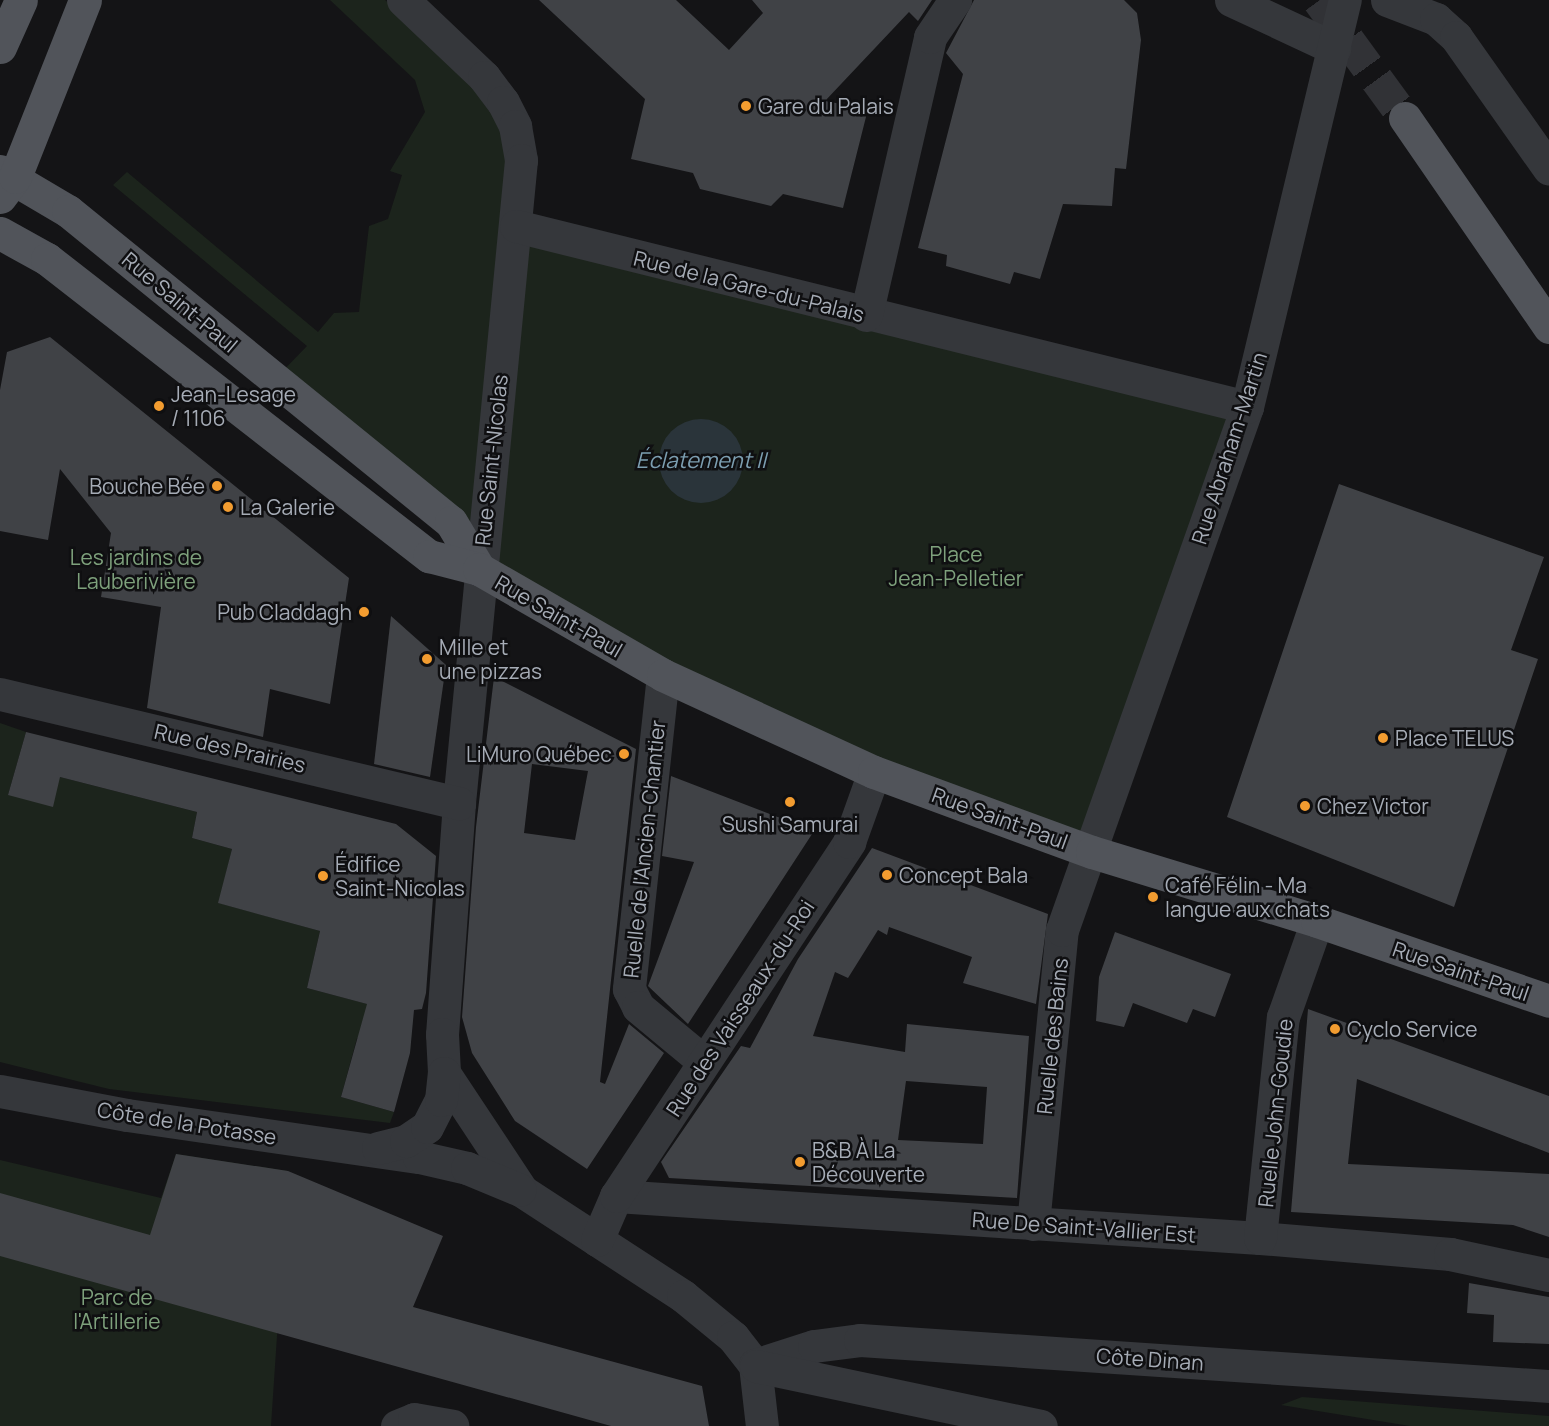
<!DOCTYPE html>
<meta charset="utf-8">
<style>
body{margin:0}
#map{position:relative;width:1549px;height:1426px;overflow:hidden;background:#141416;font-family:Manrope,sans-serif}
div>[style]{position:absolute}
.green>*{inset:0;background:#1c241c}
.water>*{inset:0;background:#2a343a}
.round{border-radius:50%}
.building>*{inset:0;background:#404246}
.major-tunnel>*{height:33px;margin-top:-16.5px;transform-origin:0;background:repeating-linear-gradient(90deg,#313236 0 33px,transparent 0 49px)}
.minor>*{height:33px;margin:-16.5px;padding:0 16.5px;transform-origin:16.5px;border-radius:16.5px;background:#35373b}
.major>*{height:33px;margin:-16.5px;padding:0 16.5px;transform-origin:16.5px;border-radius:16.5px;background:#51545a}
.dots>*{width:16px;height:16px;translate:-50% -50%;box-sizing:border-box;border:3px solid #0f0f11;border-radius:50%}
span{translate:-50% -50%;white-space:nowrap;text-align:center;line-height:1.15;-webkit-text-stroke:5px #0f0f11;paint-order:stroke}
.poi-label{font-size:21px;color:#a6acb6}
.left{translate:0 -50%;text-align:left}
.right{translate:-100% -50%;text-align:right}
.street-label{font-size:21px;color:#a6acb6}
.park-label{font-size:21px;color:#7ea17c}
.water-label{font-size:22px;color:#7c9eb1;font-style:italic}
</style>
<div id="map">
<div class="green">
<i style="clip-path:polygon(330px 0,385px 0,503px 102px,516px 226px,1247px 407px,1092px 852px,542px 610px,274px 380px,307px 346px,113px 185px,127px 172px,318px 332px,334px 313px,359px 312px,369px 226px,388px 219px,402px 175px,390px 171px,425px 112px,415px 80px)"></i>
<i style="clip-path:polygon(0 723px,26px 732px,8px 795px,60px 777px,197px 812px,192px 838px,232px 849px,219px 903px,320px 931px,307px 988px,413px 1016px,410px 1052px,357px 1038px,341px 1097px,394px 1112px,390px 1123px,109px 1089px,0 1062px)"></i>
<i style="clip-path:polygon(176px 1154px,288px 1171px,271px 1426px,0 1426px,0 1160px,161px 1198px)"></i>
<i style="clip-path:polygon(1302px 1397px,1549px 1416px,1549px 1426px,1410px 1426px,1281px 1405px)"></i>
</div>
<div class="water">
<i class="round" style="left:659px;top:419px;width:84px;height:84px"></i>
</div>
<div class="building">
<i style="clip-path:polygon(539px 0,676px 0,729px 50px,763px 13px,752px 0,932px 0,918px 21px,909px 12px,825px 101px,868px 109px,843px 208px,783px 194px,771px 206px,700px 189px,693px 173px,631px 159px,645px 99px)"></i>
<i style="clip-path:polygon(974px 0,1124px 0,1137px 13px,1141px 40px,1126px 169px,1115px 168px,1112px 206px,1063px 204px,1040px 279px,1014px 272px,1010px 284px,946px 266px,947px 255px,918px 248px,963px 74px,946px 53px)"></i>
<i style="clip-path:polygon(50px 337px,349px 578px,330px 704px,270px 689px,263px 737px,147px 708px,161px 607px,101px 597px,111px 533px,60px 469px,48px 540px,0 531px,0 390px,7px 352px)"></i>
<i style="clip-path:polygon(1339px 484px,1544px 557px,1511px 650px,1538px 659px,1454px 907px,1227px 817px)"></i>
<i style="clip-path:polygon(391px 616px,446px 665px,430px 777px,374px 764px)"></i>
<i style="clip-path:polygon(evenodd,494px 677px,636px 749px,600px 1082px,605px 1084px,629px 1024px,664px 1053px,587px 1169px,515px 1121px,472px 1053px,462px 1017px,476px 827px,494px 677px,532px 764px,588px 771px,575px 840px,524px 833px,532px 764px)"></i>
<i style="clip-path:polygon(26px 732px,396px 824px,436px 856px,426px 993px,422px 1009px,414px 1010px,410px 1053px,394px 1112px,341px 1097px,367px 1004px,307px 988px,320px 931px,218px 903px,232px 849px,192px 838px,197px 812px,60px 777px,53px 807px,8px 795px)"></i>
<i style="clip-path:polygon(671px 776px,814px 831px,688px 1024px,648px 986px,694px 862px,662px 856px)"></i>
<i style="clip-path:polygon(evenodd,872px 848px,1048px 914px,1036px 1004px,963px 983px,972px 957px,889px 927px,887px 935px,878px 930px,848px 978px,835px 972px,813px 1036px,905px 1052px,907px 1024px,1029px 1036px,1017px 1198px,669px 1178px,661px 1162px,741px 1046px,750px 1048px,798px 959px,872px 848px,906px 1081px,987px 1087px,983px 1144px,898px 1140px,906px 1081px)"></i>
<i style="clip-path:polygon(1115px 932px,1231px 974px,1215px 1017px,1193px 1009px,1187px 1023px,1133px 1003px,1124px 1027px,1096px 1021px,1099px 977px)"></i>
<i style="clip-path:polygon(1308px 1009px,1549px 1096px,1549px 1153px,1357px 1079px,1348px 1164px,1549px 1174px,1549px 1237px,1513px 1225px,1291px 1212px)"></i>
<i style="clip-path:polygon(176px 1154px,288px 1171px,443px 1236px,413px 1307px,702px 1386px,709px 1426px,611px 1426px,0 1256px,0 1193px,150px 1235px)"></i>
<i style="clip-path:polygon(1469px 1283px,1549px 1297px,1549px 1344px,1493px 1342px,1494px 1315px,1467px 1313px)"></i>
</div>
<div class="major-tunnel">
<i style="left:1319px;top:0;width:146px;rotate:53.9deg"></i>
</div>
<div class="minor">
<i style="left:403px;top:0;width:112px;rotate:43.5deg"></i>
<i style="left:484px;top:77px;width:31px;rotate:53deg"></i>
<i style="left:503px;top:102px;width:27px;rotate:63deg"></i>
<i style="left:515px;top:126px;width:35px;rotate:80deg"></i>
<i style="left:521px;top:160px;width:646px;rotate:95.51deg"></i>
<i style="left:459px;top:803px;width:232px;rotate:94.2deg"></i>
<i style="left:442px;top:1034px;width:39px;rotate:87deg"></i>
<i style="left:444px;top:1073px;width:141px;rotate:56.5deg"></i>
<i style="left:522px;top:1191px;width:192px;rotate:33.1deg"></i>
<i style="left:683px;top:1296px;width:65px;rotate:39.4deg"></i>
<i style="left:733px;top:1337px;width:36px;rotate:52deg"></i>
<i style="left:755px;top:1365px;width:61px;rotate:83.5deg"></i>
<i style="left:1231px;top:0;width:114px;rotate:25deg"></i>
<i style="left:1387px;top:0;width:53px;rotate:21.2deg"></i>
<i style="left:1436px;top:19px;width:27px;rotate:42deg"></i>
<i style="left:1456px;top:37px;width:161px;rotate:54.8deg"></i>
<i style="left:516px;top:226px;width:753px;rotate:13.91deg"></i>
<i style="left:866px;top:315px;width:285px;rotate:-77deg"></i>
<i style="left:930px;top:37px;width:45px;rotate:-56deg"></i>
<i style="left:663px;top:675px;width:316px;rotate:96.2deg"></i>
<i style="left:629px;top:989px;width:20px;rotate:63deg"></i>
<i style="left:638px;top:1007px;width:85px;rotate:39.7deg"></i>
<i style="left:0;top:694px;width:472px;rotate:13.4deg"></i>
<i style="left:0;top:1091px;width:129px;rotate:10.7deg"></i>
<i style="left:127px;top:1115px;width:295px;rotate:8.2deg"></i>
<i style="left:419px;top:1157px;width:49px;rotate:12.9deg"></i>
<i style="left:467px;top:1168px;width:57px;rotate:22.5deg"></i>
<i style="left:378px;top:1148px;width:29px;rotate:-14deg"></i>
<i style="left:406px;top:1141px;width:25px;rotate:-34deg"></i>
<i style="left:427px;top:1127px;width:30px;rotate:-63deg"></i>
<i style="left:441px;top:1100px;width:27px;rotate:-84deg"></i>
<i style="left:616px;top:1196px;width:645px;rotate:3.73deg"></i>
<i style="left:1260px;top:1238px;width:191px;rotate:4.8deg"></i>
<i style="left:1450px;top:1254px;width:101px;rotate:12deg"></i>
<i style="left:1033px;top:1224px;width:295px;rotate:-84.4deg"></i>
<i style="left:1062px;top:930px;width:555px;rotate:-70.52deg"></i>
<i style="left:1247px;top:407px;width:419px;rotate:-76.5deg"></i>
<i style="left:1260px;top:1238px;width:222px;rotate:-84.1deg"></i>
<i style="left:1283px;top:1017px;width:102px;rotate:-70.5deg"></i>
<i style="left:597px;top:1240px;width:48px;rotate:-66.6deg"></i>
<i style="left:616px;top:1196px;width:424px;rotate:-56.6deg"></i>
<i style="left:849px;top:842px;width:74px;rotate:-70.3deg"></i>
<i style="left:755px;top:1365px;width:62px;rotate:-17.9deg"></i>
<i style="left:814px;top:1346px;width:46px;rotate:-7.4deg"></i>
<i style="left:860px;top:1340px;width:691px;rotate:3.82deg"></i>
<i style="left:756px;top:1366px;width:291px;rotate:11.9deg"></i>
<i style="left:397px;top:1426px;width:18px;rotate:-22deg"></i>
<i style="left:414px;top:1419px;width:39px;rotate:10deg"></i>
</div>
<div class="major">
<i style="left:0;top:47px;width:51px;rotate:-65.9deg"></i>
<i style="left:1405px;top:118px;width:254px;rotate:55.4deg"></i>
<i style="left:0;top:171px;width:79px;rotate:30.5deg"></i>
<i style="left:68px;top:211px;width:493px;rotate:39.1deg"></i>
<i style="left:451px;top:522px;width:55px;rotate:59.2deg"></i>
<i style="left:0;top:197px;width:25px;rotate:-53deg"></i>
<i style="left:15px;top:177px;width:190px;rotate:-68.4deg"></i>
<i style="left:0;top:233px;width:54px;rotate:29deg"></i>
<i style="left:47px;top:259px;width:484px;rotate:37.9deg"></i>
<i style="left:429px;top:556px;width:52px;rotate:14.6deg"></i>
<i style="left:479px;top:569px;width:212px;rotate:29.9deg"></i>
<i style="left:663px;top:675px;width:232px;rotate:24.7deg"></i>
<i style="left:874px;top:772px;width:232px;rotate:20.2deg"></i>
<i style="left:1092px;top:852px;width:235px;rotate:17deg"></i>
<i style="left:1317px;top:921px;width:245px;rotate:19deg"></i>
</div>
<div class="dots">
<i style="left:746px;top:106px;background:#f29c30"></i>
<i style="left:159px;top:406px;background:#f29c30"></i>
<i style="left:217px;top:486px;background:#f29c30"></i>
<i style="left:228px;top:507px;background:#f29c30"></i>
<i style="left:364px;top:612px;background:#f29c30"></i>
<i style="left:427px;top:659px;background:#f29c30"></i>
<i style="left:1383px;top:738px;background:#f29c30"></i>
<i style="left:624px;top:754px;background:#f29c30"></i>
<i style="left:790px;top:802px;background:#f29c30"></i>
<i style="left:1305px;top:806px;background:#f29c30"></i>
<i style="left:887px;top:875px;background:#f29c30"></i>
<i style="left:323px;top:876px;background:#f29c30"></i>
<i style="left:1153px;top:897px;background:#f29c30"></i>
<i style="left:1335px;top:1029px;background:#f29c30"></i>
<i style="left:800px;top:1162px;background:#f29c30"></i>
</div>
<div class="poi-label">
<span class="left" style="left:758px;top:106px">Gare du Palais</span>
<span class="left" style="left:171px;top:406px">Jean-Lesage<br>/ 1106</span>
<span class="right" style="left:205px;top:486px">Bouche Bée</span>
<span class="left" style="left:240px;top:507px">La Galerie</span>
<span class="right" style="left:352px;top:612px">Pub Claddagh</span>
<span class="left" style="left:439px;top:659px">Mille et<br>une pizzas</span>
<span class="left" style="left:1395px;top:738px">Place TELUS</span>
<span class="right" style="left:612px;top:754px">LiMuro Québec</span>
<span class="left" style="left:1317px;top:806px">Chez Victor</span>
<span style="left:790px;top:824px">Sushi Samurai</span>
<span class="left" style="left:335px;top:876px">Édifice<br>Saint-Nicolas</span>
<span class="left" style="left:899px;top:875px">Concept Bala</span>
<span class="left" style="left:1165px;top:897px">Café Félin - Ma<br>langue aux chats</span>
<span class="left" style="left:1347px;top:1029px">Cyclo Service</span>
<span class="left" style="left:812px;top:1162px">B&amp;B À La<br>Découverte</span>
</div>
<div class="street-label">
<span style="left:749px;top:286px;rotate:14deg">Rue de la Gare-du-Palais</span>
<span style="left:180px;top:302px;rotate:40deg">Rue Saint-Paul</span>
<span style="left:1229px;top:448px;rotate:-72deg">Rue Abraham-Martin</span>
<span style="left:491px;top:460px;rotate:-84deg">Rue Saint-Nicolas</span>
<span style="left:559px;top:616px;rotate:30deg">Rue Saint-Paul</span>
<span style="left:230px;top:748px;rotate:13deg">Rue des Prairies</span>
<span style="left:1000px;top:818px;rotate:20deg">Rue Saint-Paul</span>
<span style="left:644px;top:849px;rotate:-84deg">Ruelle de l'Ancien-Chantier</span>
<span style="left:1461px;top:971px;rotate:19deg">Rue Saint-Paul</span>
<span style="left:740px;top:1008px;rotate:-57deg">Rue des Vaisseaux-du-Roi</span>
<span style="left:1052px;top:1036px;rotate:-84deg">Ruelle des Bains</span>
<span style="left:1275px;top:1113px;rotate:-84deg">Ruelle John-Goudie</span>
<span style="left:187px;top:1123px;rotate:9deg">Côte de la Potasse</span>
<span style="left:1084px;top:1227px;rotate:4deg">Rue De Saint-Vallier Est</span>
<span style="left:1150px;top:1359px;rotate:4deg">Côte Dinan</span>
</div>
<div class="park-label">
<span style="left:956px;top:566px">Place<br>Jean-Pelletier</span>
<span style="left:136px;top:569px">Les jardins de<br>Lauberivière</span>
<span style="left:117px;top:1309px">Parc de<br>l'Artillerie</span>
</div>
<div class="water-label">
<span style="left:701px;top:461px">Éclatement II</span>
</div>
</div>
